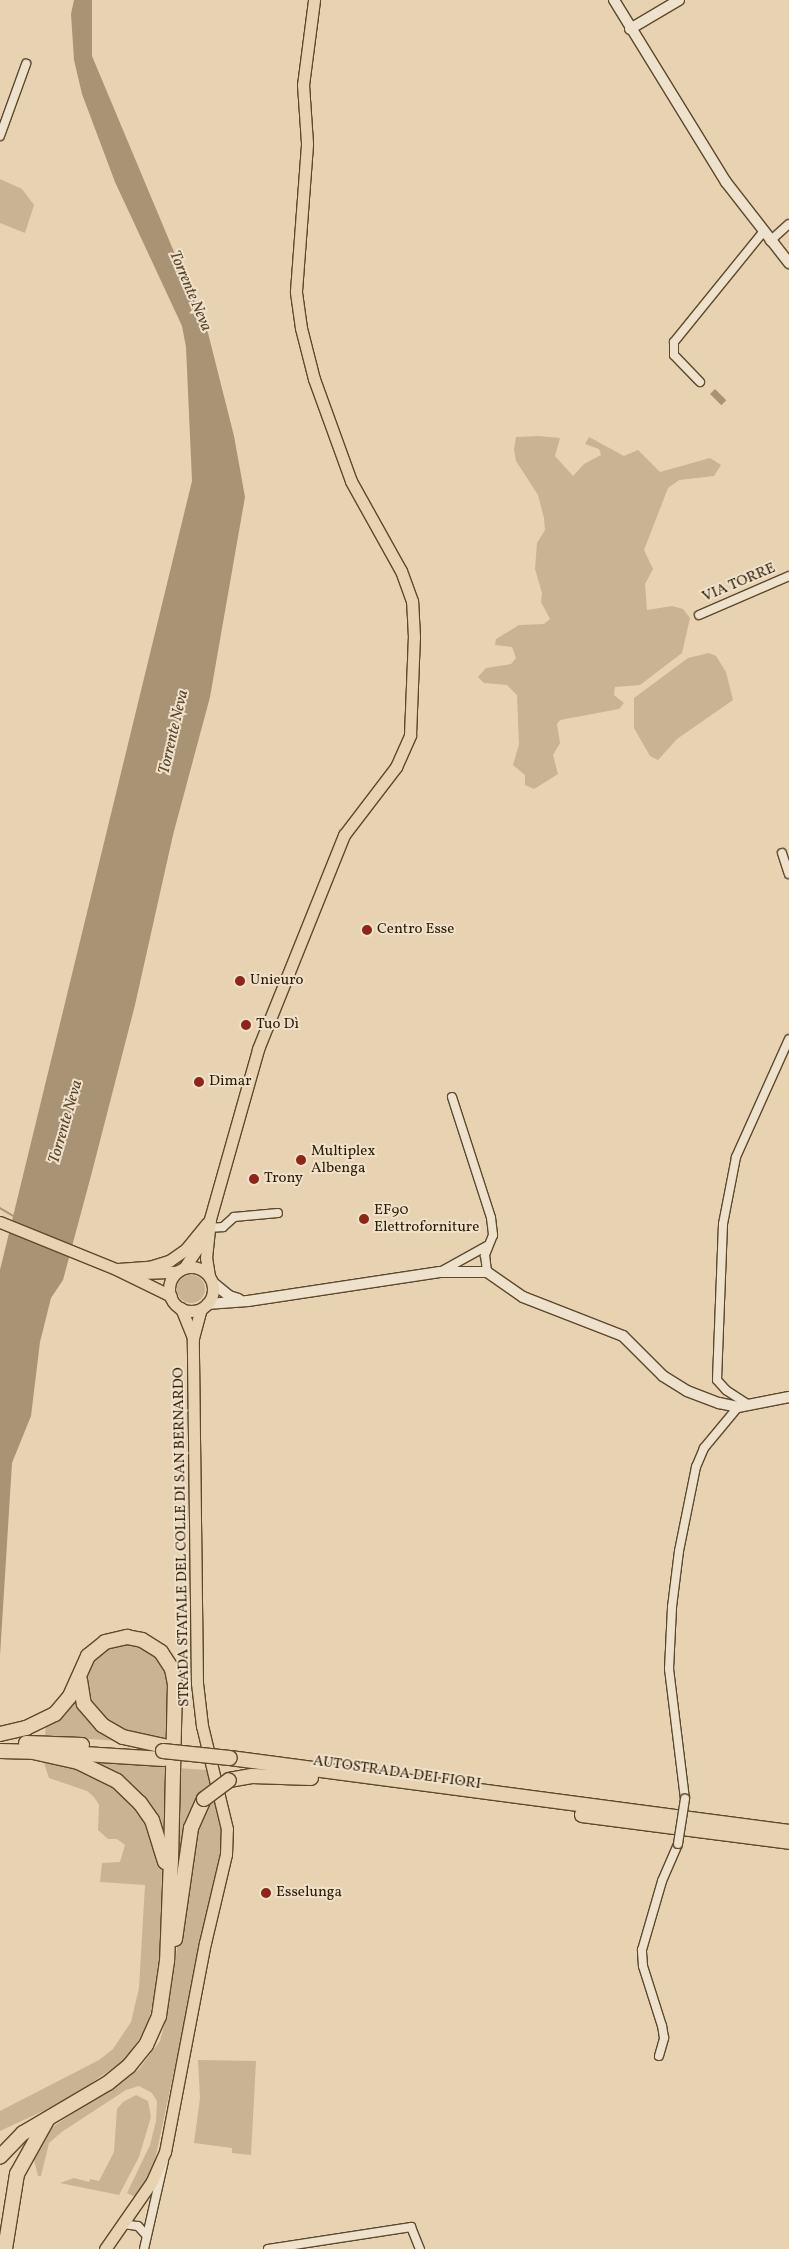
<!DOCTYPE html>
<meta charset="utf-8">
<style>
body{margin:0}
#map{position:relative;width:789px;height:2249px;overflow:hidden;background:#e7d2b1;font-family:Vollkorn,serif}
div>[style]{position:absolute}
.green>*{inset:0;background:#c8b393}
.round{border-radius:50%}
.water>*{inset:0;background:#a89475;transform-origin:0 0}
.stream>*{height:2px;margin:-1px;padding:0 1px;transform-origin:1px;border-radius:1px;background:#a89475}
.roads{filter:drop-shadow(1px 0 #5c492c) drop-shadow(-1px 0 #5c492c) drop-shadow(0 1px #5c492c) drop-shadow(0 -1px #5c492c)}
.street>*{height:8px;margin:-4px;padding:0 4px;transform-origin:4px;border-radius:4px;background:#efe2cc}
.secondary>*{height:10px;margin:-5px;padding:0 5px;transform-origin:5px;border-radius:5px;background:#efe2cc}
.primary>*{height:11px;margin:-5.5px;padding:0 5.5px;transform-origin:5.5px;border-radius:5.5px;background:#e7d2b1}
.primary>.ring{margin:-5.5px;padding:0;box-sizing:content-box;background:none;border:11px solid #e7d2b1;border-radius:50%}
.highway>*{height:14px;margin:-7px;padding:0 7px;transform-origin:7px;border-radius:7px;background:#e7d2b1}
.bridges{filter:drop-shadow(1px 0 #5c492c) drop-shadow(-1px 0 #5c492c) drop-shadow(0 1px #5c492c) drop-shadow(0 -1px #5c492c)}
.street-bridge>*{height:8px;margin:-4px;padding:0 4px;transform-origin:4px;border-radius:4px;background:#efe2cc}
.highway-bridge>*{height:14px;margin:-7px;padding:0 7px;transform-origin:7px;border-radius:7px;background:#e7d2b1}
.dots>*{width:14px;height:14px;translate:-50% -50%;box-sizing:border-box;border:2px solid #efe2cc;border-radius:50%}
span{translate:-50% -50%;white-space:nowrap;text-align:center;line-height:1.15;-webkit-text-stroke:4px #efe2cc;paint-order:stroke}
.street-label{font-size:15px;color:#2e1b00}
.poi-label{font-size:15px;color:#2e1b00}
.left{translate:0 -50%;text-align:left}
.water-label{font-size:16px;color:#594529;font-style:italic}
</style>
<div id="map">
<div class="green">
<div style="clip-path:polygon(0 179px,22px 189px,34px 205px,25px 233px,0 223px)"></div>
<div style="clip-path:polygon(538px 436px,560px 438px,555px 456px,573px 476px,584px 464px,601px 455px,599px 449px,585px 444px,589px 437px,624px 456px,638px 450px,660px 472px,710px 458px,721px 465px,714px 476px,679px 480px,668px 488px,644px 550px,653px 569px,645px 584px,647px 610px,672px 606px,683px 609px,690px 618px,682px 653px,640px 685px,615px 687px,614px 695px,624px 703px,619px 709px,560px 720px,557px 724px,560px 743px,553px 755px,558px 774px,534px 789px,525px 785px,525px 775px,513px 765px,519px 744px,517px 695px,507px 685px,484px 683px,478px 677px,486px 668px,511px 664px,516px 658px,512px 647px,495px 645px,496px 639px,519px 625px,544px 624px,550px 619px,541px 602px,542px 593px,535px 569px,537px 543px,545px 530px,544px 518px,538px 495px,516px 461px,514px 449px,516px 437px)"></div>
<div style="clip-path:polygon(709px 653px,716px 656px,726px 672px,733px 700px,677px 739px,658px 760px,650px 756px,634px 728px,634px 698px,688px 658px)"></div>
<div class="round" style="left:177px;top:1275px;width:28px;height:28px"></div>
<div style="clip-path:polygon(130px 1641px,153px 1651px,169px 1677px,169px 1743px,148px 1740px,110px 1726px,84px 1693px,87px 1667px,102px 1649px)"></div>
<div style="clip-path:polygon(75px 1694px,119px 1741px,45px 1736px,46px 1723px)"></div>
<div style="clip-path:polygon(91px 1759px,168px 1766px,166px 1835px,163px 1835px)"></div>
<div style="clip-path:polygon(43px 1760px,61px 1761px,116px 1784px,148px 1819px,160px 1854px,162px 1875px,159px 1977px,147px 2027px,126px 2059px,67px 2100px,0 2131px,0 2111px,99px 2060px,113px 2049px,131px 2022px,139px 1988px,145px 1885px,100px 1882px,102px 1863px,120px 1862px,125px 1845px,117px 1839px,108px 1839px,98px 1830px,99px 1805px,94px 1797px,87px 1791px,49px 1778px)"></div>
<div style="clip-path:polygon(177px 1768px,207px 1770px,211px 1785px,205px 1790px,176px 1920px)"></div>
<div style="clip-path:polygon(214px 1794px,223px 1842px,152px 2174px,137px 2198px,127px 2193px,150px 2145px,156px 2121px,157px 2101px,152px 2093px,139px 2086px,126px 2090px,63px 2131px,49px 2143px,41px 2176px,38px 2176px,33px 2156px,40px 2141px,51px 2128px,139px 2069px,160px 2041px,168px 2010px,195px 1827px)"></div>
<div style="clip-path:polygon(198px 2060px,256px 2061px,251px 2155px,232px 2153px,232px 2148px,194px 2143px,200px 2098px)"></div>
<div style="clip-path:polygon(136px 2095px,148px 2101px,151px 2117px,139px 2157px,119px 2195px,60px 2183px,74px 2178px,89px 2182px,90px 2179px,99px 2181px,114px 2152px,117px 2109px,123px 2102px)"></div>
</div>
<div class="water">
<div style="clip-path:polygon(74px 0,92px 0,92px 56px,208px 333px,234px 436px,245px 497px,210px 697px,173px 835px,135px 1005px,92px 1172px,63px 1280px,51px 1298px,40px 1342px,31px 1416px,12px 1463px,0 1656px,0 1270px,192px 481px,186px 347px,182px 326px,115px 182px,82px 94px,74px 60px,71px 14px)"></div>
<div style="left:715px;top:389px;width:16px;height:7px;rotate:45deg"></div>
</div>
<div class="stream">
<div style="left:0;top:1208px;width:17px;rotate:31deg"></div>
</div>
<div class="roads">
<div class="street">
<div style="left:0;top:136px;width:77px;rotate:-70.1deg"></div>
<div style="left:770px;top:241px;width:25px;rotate:-42deg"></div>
<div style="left:700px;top:382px;width:37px;rotate:-134deg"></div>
<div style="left:674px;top:355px;width:13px;rotate:-90deg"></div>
<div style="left:674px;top:342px;width:141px;rotate:-51deg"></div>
<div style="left:699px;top:615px;width:98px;rotate:-23.4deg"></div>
<div style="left:782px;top:853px;width:22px;rotate:72deg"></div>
<div style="left:452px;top:1097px;width:127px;rotate:72.1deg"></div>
<div style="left:491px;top:1218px;width:17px;rotate:83deg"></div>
<div style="left:493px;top:1235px;width:22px;rotate:112deg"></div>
<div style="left:485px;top:1255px;width:17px;rotate:83deg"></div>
<div style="left:209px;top:1228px;width:14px;rotate:-4deg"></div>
<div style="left:223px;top:1227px;width:15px;rotate:-42deg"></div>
<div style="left:234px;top:1217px;width:44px;rotate:-5.2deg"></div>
<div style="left:440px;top:1272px;width:54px;rotate:-29deg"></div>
<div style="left:749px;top:1405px;width:27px;rotate:-147deg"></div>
<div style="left:726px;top:1390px;width:13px;rotate:-132deg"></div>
<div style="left:717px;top:1380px;width:156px;rotate:-87.8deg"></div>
<div style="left:723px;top:1224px;width:68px;rotate:-79deg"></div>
<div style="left:736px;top:1157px;width:129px;rotate:-65.8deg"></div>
<div style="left:685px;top:1799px;width:131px;rotate:-97deg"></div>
<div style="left:669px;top:1669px;width:62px;rotate:-87.2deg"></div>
<div style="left:672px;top:1607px;width:56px;rotate:-82.9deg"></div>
<div style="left:679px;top:1551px;width:86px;rotate:-78.6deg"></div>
<div style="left:696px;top:1467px;width:21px;rotate:-67deg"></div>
<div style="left:704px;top:1448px;width:53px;rotate:-50.3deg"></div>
<div style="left:659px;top:2056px;width:19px;rotate:-74deg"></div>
<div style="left:664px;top:2038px;width:12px;rotate:-99deg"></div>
<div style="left:662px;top:2026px;width:63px;rotate:-107.6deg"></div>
<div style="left:643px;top:1966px;width:16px;rotate:-94deg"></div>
<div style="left:642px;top:1950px;width:72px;rotate:-73.8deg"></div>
<div style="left:662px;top:1881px;width:40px;rotate:-66.6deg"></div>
<div style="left:123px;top:2224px;width:15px;rotate:8deg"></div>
<div style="left:138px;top:2226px;width:13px;rotate:48deg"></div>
<div style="left:144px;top:2249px;width:90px;rotate:-77.2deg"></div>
<div style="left:268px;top:2249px;width:145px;rotate:-8.7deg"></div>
<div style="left:411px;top:2227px;width:24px;rotate:68deg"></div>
</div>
<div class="secondary">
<div style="left:614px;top:0;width:214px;rotate:58.4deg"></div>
<div style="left:726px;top:182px;width:103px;rotate:52.1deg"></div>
<div style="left:630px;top:29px;width:57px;rotate:-30.6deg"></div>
<div style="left:212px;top:1282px;width:22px;rotate:39deg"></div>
<div style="left:229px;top:1296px;width:10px;rotate:17deg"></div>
<div style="left:207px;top:1304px;width:41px;rotate:-4.2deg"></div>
<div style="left:248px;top:1301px;width:194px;rotate:-8.6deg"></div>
<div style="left:440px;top:1272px;width:47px"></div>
<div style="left:487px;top:1272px;width:44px;rotate:34.8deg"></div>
<div style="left:523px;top:1297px;width:107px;rotate:21.3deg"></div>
<div style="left:623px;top:1336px;width:57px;rotate:45deg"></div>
<div style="left:663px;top:1376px;width:28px;rotate:32deg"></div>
<div style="left:687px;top:1391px;width:34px;rotate:21deg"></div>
<div style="left:719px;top:1403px;width:19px;rotate:12deg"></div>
<div style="left:738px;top:1407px;width:52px;rotate:-11.1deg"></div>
</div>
<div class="primary">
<div style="left:0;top:1222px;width:125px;rotate:22.1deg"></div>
<div style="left:116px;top:1269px;width:61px;rotate:26.1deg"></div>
<div class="ring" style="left:169px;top:1267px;width:33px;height:33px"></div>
<div style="left:184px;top:1268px;width:40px;rotate:-56deg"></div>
<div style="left:118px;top:1269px;width:31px;rotate:-4deg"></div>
<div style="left:149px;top:1267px;width:21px;rotate:-17deg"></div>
<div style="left:169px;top:1261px;width:21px;rotate:-35deg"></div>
<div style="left:186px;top:1249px;width:33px;rotate:-51deg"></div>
<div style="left:141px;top:1273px;width:36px;rotate:-2deg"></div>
<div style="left:209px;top:1276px;width:18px;rotate:-99deg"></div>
<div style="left:206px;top:1258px;width:39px;rotate:-84deg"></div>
<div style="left:210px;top:1219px;width:177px;rotate:-74.2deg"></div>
<div style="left:258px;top:1049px;width:231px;rotate:-68.1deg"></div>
<div style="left:344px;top:835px;width:86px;rotate:-52.6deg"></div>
<div style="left:396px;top:767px;width:35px;rotate:-66deg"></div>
<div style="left:410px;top:735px;width:98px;rotate:-87.7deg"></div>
<div style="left:414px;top:637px;width:36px;rotate:-93deg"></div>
<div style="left:412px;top:601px;width:32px;rotate:-110deg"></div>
<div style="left:401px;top:571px;width:103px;rotate:-119.1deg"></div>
<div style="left:351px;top:481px;width:109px;rotate:-109.9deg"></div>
<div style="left:314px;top:379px;width:53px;rotate:-104.3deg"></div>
<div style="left:301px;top:328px;width:37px;rotate:-98deg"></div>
<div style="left:296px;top:291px;width:148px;rotate:-85.7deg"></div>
<div style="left:307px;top:143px;width:58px;rotate:-93.9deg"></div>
<div style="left:303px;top:85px;width:86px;rotate:-82.6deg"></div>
<div style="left:181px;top:1308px;width:32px;rotate:68deg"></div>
<div style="left:105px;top:2249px;width:83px;rotate:-55.3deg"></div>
<div style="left:152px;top:2181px;width:32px;rotate:-66deg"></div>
<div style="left:165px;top:2152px;width:213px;rotate:-79.2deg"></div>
<div style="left:205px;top:1943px;width:91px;rotate:-76.7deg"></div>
<div style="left:226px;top:1854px;width:25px;rotate:-88deg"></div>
<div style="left:227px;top:1829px;width:106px;rotate:-103.6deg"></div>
<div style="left:202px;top:1726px;width:43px;rotate:-96.6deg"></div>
<div style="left:197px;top:1683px;width:345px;rotate:-90.7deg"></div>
<div style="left:193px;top:1338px;width:30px;rotate:-75deg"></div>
</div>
<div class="highway">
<div style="left:80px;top:1680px;width:24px;rotate:81deg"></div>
<div style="left:84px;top:1704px;width:28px;rotate:49deg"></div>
<div style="left:102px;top:1725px;width:24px;rotate:30deg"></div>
<div style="left:123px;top:1737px;width:42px;rotate:12.4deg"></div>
<div style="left:0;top:1734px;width:27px;rotate:-13deg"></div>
<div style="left:26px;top:1728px;width:32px;rotate:-26deg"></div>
<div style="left:55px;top:1714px;width:23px;rotate:-50deg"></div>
<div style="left:70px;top:1696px;width:44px;rotate:-65.8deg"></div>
<div style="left:88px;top:1656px;width:22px;rotate:-39deg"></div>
<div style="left:105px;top:1642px;width:23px;rotate:-13deg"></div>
<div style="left:127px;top:1637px;width:15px;rotate:11deg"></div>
<div style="left:142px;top:1640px;width:22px;rotate:32deg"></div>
<div style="left:161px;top:1652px;width:20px;rotate:57deg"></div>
<div style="left:172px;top:1669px;width:15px;rotate:79deg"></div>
<div style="left:175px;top:1684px;width:175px;rotate:91.3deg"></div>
<div style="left:171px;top:1859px;width:102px;rotate:92.2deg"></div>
<div style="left:167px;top:1961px;width:56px;rotate:98.3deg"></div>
<div style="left:159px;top:2016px;width:32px;rotate:114deg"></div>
<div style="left:146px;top:2045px;width:27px;rotate:129deg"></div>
<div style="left:129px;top:2066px;width:27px;rotate:141deg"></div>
<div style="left:108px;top:2083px;width:99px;rotate:149.5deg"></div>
<div style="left:23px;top:2133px;width:33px;rotate:134deg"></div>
<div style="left:26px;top:1743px;width:56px;rotate:2deg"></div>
<div style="left:0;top:1751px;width:41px;rotate:1.4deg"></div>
<div style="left:33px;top:1752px;width:46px;rotate:12.5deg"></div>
<div style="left:78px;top:1762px;width:43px;rotate:26deg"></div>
<div style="left:117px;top:1781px;width:32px;rotate:44deg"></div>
<div style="left:140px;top:1803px;width:21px;rotate:55deg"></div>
<div style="left:152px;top:1820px;width:44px;rotate:72.8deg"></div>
<div style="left:68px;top:1753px;width:96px;rotate:3.6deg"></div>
<div style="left:230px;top:1758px;width:564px;rotate:7.54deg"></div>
<div style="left:229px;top:1780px;width:23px;rotate:-10deg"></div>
<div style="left:252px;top:1776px;width:59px;rotate:1.9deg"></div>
<div style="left:582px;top:1815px;width:209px;rotate:7.4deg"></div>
<div style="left:175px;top:1939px;width:112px;rotate:-81.8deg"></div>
<div style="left:191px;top:1828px;width:32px;rotate:-66deg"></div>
<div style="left:5px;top:2249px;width:76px;rotate:-80.9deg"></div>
<div style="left:17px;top:2174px;width:62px;rotate:-60.9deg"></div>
</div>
</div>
<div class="bridges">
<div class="street-bridge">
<div style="left:678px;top:1844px;width:46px;rotate:-81.2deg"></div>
</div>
<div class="highway-bridge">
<div style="left:163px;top:1751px;width:67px;rotate:6deg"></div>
<div style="left:204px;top:1799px;width:31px;rotate:-37deg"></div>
</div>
</div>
<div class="dots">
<div style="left:367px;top:930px;background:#8f2418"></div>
<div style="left:240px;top:981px;background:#8f2418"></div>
<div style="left:246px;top:1025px;background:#8f2418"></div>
<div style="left:199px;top:1082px;background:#8f2418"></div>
<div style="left:301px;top:1160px;background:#8f2418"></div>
<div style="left:254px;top:1179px;background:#8f2418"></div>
<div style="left:364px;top:1219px;background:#8f2418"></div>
<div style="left:266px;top:1893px;background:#8f2418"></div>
</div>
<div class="street-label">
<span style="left:739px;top:583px;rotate:-23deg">VIA TORRE</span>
<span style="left:182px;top:1537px;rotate:-91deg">STRADA STATALE DEL COLLE DI SAN BERNARDO</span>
<span style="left:397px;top:1773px;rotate:8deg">AUTOSTRADA DEI FIORI</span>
</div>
<div class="poi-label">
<span class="left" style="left:377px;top:930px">Centro Esse</span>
<span class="left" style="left:250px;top:981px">Unieuro</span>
<span class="left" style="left:256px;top:1025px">Tuo Dì</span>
<span class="left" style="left:209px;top:1082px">Dimar</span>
<span class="left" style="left:311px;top:1160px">Multiplex<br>Albenga</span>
<span class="left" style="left:264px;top:1179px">Trony</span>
<span class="left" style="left:374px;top:1219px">EF90<br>Elettroforniture</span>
<span class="left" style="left:276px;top:1893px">Esselunga</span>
</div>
<div class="water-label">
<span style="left:190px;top:291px;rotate:67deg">Torrente Neva</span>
<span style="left:174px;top:732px;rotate:-77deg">Torrente Neva</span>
<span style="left:66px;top:1122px;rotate:-74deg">Torrente Neva</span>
</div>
</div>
